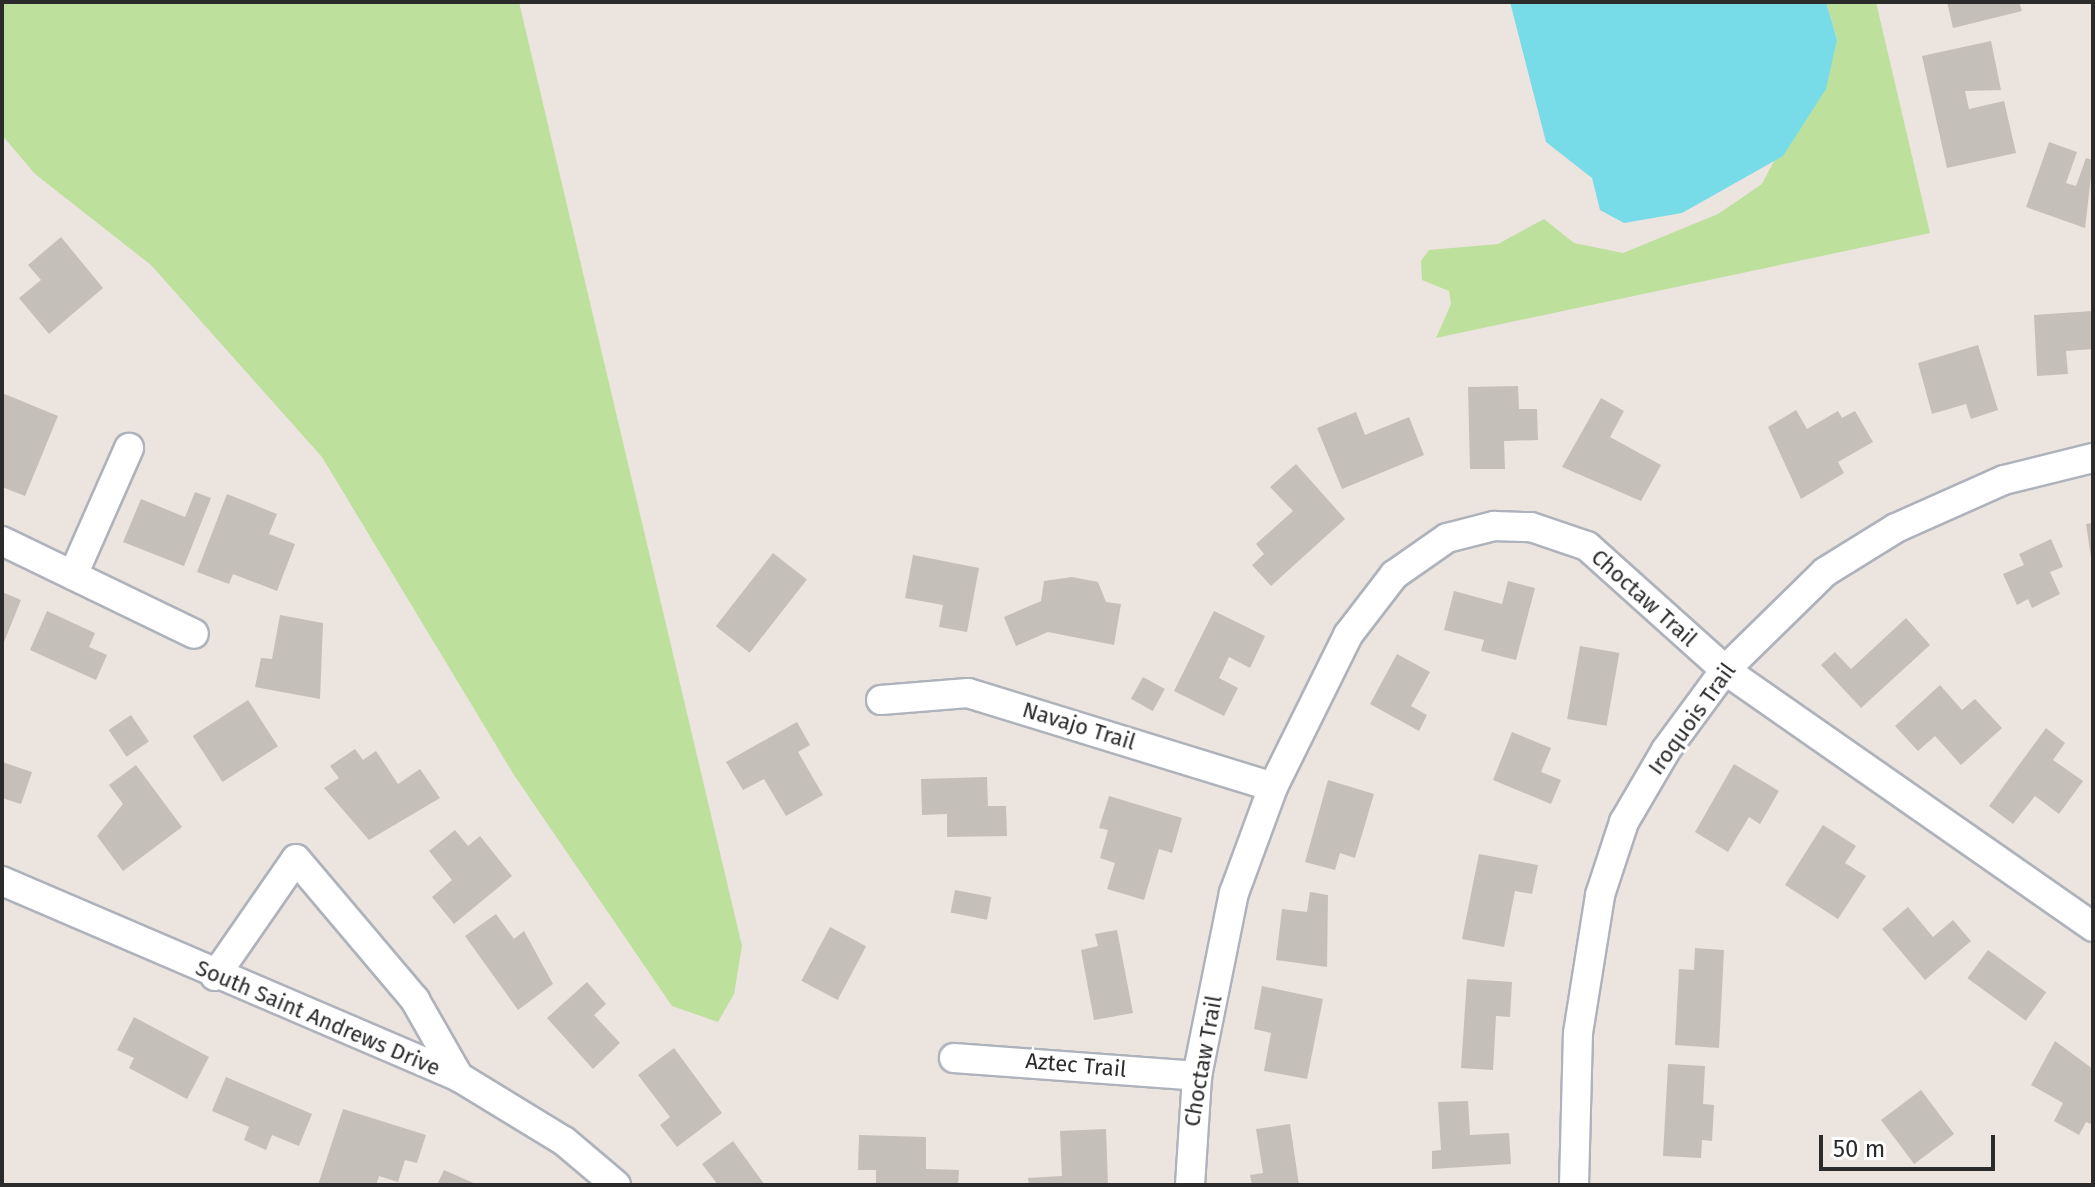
<!DOCTYPE html>
<style>
body{margin:0}
#map{position:relative;width:2095px;height:1187px;overflow:hidden;background:#ece4de;font-family:"Fira Sans",sans-serif}
div>[style]{position:absolute}
.green>*{inset:0;background:#bee09d}
.water>*{inset:0;background:#77dce8}
.building>*{inset:0;background:#c5bfb9;transform-origin:0 0}
.roads{filter:drop-shadow(2px 0 #aeb3bb) drop-shadow(-2px 0 #aeb3bb) drop-shadow(0 2px #aeb3bb) drop-shadow(0 -2px #aeb3bb)}
.minor>*{height:28px;margin:-14px;padding:0 14px;transform-origin:14px;border-radius:14px;background:#fff}
span{translate:-50% -50%;white-space:nowrap;text-align:center;line-height:1.15;-webkit-text-stroke:6px #fff;paint-order:stroke}
.street-label{font-size:22px;color:#2b2b2b}
.frame{position:absolute;inset:0;border:4px solid #2b2b2b;pointer-events:none}
.scale{position:absolute;left:1819px;top:1135px;width:176px;height:36px;box-sizing:border-box;border:4px solid #2b2b2b;border-top:0;padding-left:10px;font-size:24px;line-height:28px;white-space:nowrap;color:#2b2b2b;-webkit-text-stroke:6px #fff;paint-order:stroke}
</style>
<div id="map">
<div class="green">
<div style="clip-path:polygon(2px 2px,519px 2px,742px 946px,734px 994px,718px 1022px,672px 1006px,514px 775px,322px 457px,151px 265px,35px 174px,2px 135px)"></div>
<div style="clip-path:polygon(1826px 2px,1876px 2px,1930px 233px,1436px 338px,1451px 304px,1449px 291px,1422px 280px,1421px 261px,1429px 250px,1498px 244px,1544px 219px,1574px 243px,1623px 253px,1718px 214px,1762px 184px,1837px 40px)"></div>
</div>
<div class="water">
<div style="clip-path:polygon(1510px 2px,1826px 2px,1837px 40px,1826px 89px,1783px 156px,1682px 213px,1624px 223px,1600px 210px,1592px 178px,1546px 142px)"></div>
</div>
<div class="building">
<div style="clip-path:polygon(1947px 2px,2019px 2px,2022px 11px,1953px 28px)"></div>
<div style="clip-path:polygon(1991px 41px,2001px 90px,1965px 91px,1969px 109px,2004px 101px,2016px 153px,1947px 168px,1922px 56px)"></div>
<div style="clip-path:polygon(2049px 142px,2077px 152px,2066px 183px,2076px 186px,2086px 158px,2093px 160px,2085px 228px,2026px 207px)"></div>
<div style="clip-path:polygon(61px 237px,103px 288px,49px 334px,19px 298px,41px 280px,28px 265px)"></div>
<div style="clip-path:polygon(2092px 311px,2093px 349px,2066px 351px,2068px 374px,2037px 376px,2034px 315px)"></div>
<div style="clip-path:polygon(1978px 345px,1998px 410px,1971px 419px,1966px 404px,1932px 414px,1918px 363px)"></div>
<div style="clip-path:polygon(1518px 386px,1519px 409px,1537px 409px,1538px 440px,1504px 441px,1505px 469px,1470px 469px,1468px 387px)"></div>
<div style="clip-path:polygon(2px 393px,58px 416px,25px 496px,2px 487px)"></div>
<div style="clip-path:polygon(1601px 398px,1624px 411px,1610px 437px,1661px 465px,1641px 501px,1562px 467px)"></div>
<div style="clip-path:polygon(1796px 410px,1807px 429px,1838px 411px,1842px 418px,1855px 411px,1873px 442px,1838px 462px,1844px 473px,1801px 499px,1768px 427px)"></div>
<div style="clip-path:polygon(1356px 412px,1365px 435px,1409px 417px,1424px 455px,1342px 489px,1317px 428px)"></div>
<div style="clip-path:polygon(1296px 464px,1345px 519px,1271px 586px,1252px 565px,1264px 554px,1256px 544px,1293px 511px,1270px 487px)"></div>
<div style="clip-path:polygon(195px 492px,211px 498px,184px 566px,123px 542px,141px 499px,185px 517px)"></div>
<div style="clip-path:polygon(227px 494px,277px 514px,269px 534px,295px 544px,277px 591px,233px 574px,229px 584px,197px 572px)"></div>
<div style="clip-path:polygon(2093px 523px,2093px 557px,2091px 557px,2086px 524px)"></div>
<div style="clip-path:polygon(2051px 539px,2063px 567px,2050px 572px,2060px 594px,2032px 608px,2028px 599px,2017px 605px,2003px 574px,2024px 565px,2019px 554px)"></div>
<div style="left:773px;top:553px;width:43px;height:93px;rotate:38deg"></div>
<div style="clip-path:polygon(913px 555px,979px 568px,967px 632px,939px 627px,943px 605px,905px 598px)"></div>
<div style="clip-path:polygon(1072px 577px,1098px 582px,1106px 602px,1121px 604px,1114px 645px,1048px 632px,1016px 646px,1004px 617px,1041px 601px,1044px 581px)"></div>
<div style="clip-path:polygon(1508px 581px,1535px 588px,1516px 660px,1481px 651px,1484px 640px,1444px 630px,1454px 591px,1502px 604px)"></div>
<div style="clip-path:polygon(2px 592px,21px 600px,2px 647px)"></div>
<div style="clip-path:polygon(47px 611px,95px 633px,89px 647px,107px 655px,96px 680px,30px 650px)"></div>
<div style="clip-path:polygon(1214px 611px,1265px 636px,1250px 668px,1229px 657px,1219px 678px,1238px 688px,1224px 716px,1174px 691px)"></div>
<div style="clip-path:polygon(280px 615px,323px 623px,320px 699px,255px 687px,261px 658px,272px 659px)"></div>
<div style="clip-path:polygon(1906px 618px,1930px 645px,1861px 708px,1821px 665px,1835px 652px,1851px 669px)"></div>
<div style="left:1580px;top:646px;width:40px;height:74px;rotate:10deg"></div>
<div style="clip-path:polygon(1397px 654px,1430px 672px,1411px 706px,1427px 715px,1419px 731px,1370px 704px)"></div>
<div style="left:1143px;top:677px;width:25px;height:25px;rotate:29deg"></div>
<div style="clip-path:polygon(1940px 685px,1962px 710px,1975px 699px,2002px 728px,1961px 765px,1935px 736px,1918px 751px,1895px 726px)"></div>
<div style="left:248px;top:700px;width:55px;height:66px;rotate:57deg"></div>
<div style="left:131px;top:715px;width:32px;height:27px;rotate:56deg"></div>
<div style="clip-path:polygon(797px 722px,810px 745px,798px 752px,823px 795px,786px 816px,764px 779px,743px 790px,726px 762px)"></div>
<div style="clip-path:polygon(2046px 728px,2065px 743px,2053px 760px,2083px 781px,2059px 814px,2035px 796px,2013px 824px,1989px 806px)"></div>
<div style="clip-path:polygon(1512px 732px,1551px 748px,1541px 772px,1561px 780px,1551px 804px,1493px 780px)"></div>
<div style="clip-path:polygon(355px 749px,363px 760px,376px 751px,398px 784px,420px 769px,440px 798px,369px 840px,324px 788px,339px 778px,330px 766px)"></div>
<div style="clip-path:polygon(2px 762px,32px 772px,21px 804px,2px 798px)"></div>
<div style="clip-path:polygon(1734px 764px,1779px 791px,1760px 824px,1749px 817px,1728px 852px,1695px 832px)"></div>
<div style="clip-path:polygon(136px 765px,182px 827px,123px 871px,97px 836px,123px 804px,109px 785px)"></div>
<div style="clip-path:polygon(987px 777px,988px 806px,1006px 806px,1007px 836px,947px 837px,947px 814px,922px 815px,921px 779px)"></div>
<div style="clip-path:polygon(1328px 780px,1374px 794px,1355px 858px,1340px 853px,1335px 870px,1305px 862px)"></div>
<div style="clip-path:polygon(1109px 796px,1182px 818px,1172px 853px,1159px 849px,1144px 900px,1107px 889px,1115px 863px,1100px 858px,1108px 830px,1099px 828px)"></div>
<div style="clip-path:polygon(1823px 825px,1856px 846px,1845px 863px,1866px 876px,1838px 919px,1785px 885px)"></div>
<div style="clip-path:polygon(455px 830px,468px 846px,480px 836px,512px 876px,454px 924px,432px 897px,452px 880px,429px 851px)"></div>
<div style="clip-path:polygon(1479px 854px,1538px 865px,1532px 894px,1515px 891px,1504px 947px,1462px 939px)"></div>
<div style="left:955px;top:890px;width:37px;height:23px;rotate:11deg"></div>
<div style="clip-path:polygon(1310px 892px,1328px 895px,1327px 967px,1276px 960px,1282px 909px,1307px 912px)"></div>
<div style="clip-path:polygon(1908px 907px,1933px 937px,1953px 920px,1971px 941px,1925px 980px,1882px 929px)"></div>
<div style="clip-path:polygon(496px 914px,514px 939px,524px 931px,553px 984px,518px 1010px,465px 936px)"></div>
<div style="left:830px;top:927px;width:41px;height:61px;rotate:28deg"></div>
<div style="clip-path:polygon(1117px 930px,1133px 1013px,1094px 1020px,1081px 950px,1098px 946px,1095px 934px)"></div>
<div style="clip-path:polygon(1695px 948px,1724px 950px,1719px 1048px,1675px 1045px,1679px 969px,1694px 970px)"></div>
<div style="left:1988px;top:950px;width:72px;height:35px;rotate:36deg"></div>
<div style="clip-path:polygon(1467px 979px,1512px 982px,1510px 1017px,1496px 1016px,1493px 1070px,1461px 1068px)"></div>
<div style="clip-path:polygon(587px 982px,606px 1004px,594px 1015px,620px 1043px,593px 1069px,547px 1018px)"></div>
<div style="clip-path:polygon(1262px 986px,1323px 999px,1307px 1079px,1264px 1071px,1271px 1033px,1254px 1029px)"></div>
<div style="clip-path:polygon(134px 1017px,209px 1057px,187px 1099px,129px 1068px,134px 1058px,117px 1050px)"></div>
<div style="clip-path:polygon(2055px 1041px,2093px 1069px,2093px 1125px,2086px 1122px,2079px 1135px,2054px 1121px,2063px 1103px,2031px 1085px)"></div>
<div style="clip-path:polygon(674px 1048px,722px 1113px,677px 1147px,660px 1125px,670px 1117px,638px 1075px)"></div>
<div style="clip-path:polygon(1668px 1064px,1705px 1066px,1703px 1104px,1714px 1105px,1712px 1141px,1702px 1140px,1701px 1158px,1663px 1156px)"></div>
<div style="clip-path:polygon(226px 1077px,312px 1114px,299px 1146px,272px 1135px,266px 1150px,244px 1140px,249px 1127px,212px 1111px)"></div>
<div style="left:1921px;top:1090px;width:55px;height:50px;rotate:53deg"></div>
<div style="clip-path:polygon(1468px 1101px,1470px 1135px,1509px 1133px,1511px 1164px,1432px 1169px,1432px 1151px,1441px 1150px,1438px 1102px)"></div>
<div style="clip-path:polygon(343px 1109px,426px 1135px,417px 1163px,405px 1160px,398px 1182px,379px 1176px,376px 1185px,318px 1185px)"></div>
<div style="clip-path:polygon(1290px 1124px,1299px 1185px,1252px 1185px,1250px 1175px,1263px 1173px,1256px 1129px)"></div>
<div style="clip-path:polygon(1106px 1129px,1108px 1185px,1029px 1185px,1028px 1178px,1062px 1176px,1060px 1131px)"></div>
<div style="clip-path:polygon(859px 1135px,926px 1137px,926px 1169px,959px 1170px,958px 1185px,876px 1185px,876px 1170px,858px 1170px)"></div>
<div style="clip-path:polygon(733px 1141px,765px 1185px,718px 1185px,702px 1164px)"></div>
<div style="clip-path:polygon(444px 1170px,478px 1185px,437px 1185px)"></div>
</div>
<div class="roads">
<div class="minor">
<div style="left:2px;top:541px;width:213px;rotate:25.8deg"></div>
<div style="left:73px;top:575px;width:139px;rotate:-66.2deg"></div>
<div style="left:881px;top:700px;width:87px;rotate:-4.6deg"></div>
<div style="left:968px;top:693px;width:319px;rotate:17.1deg"></div>
<div style="left:2px;top:881px;width:497px;rotate:23.2deg"></div>
<div style="left:459px;top:1077px;width:123px;rotate:31.4deg"></div>
<div style="left:564px;top:1141px;width:68px;rotate:40.2deg"></div>
<div style="left:215px;top:976px;width:142px;rotate:-55.3deg"></div>
<div style="left:296px;top:859px;width:185px;rotate:49.8deg"></div>
<div style="left:415px;top:1000px;width:89px;rotate:60.3deg"></div>
<div style="left:954px;top:1058px;width:244px;rotate:4.2deg"></div>
<div style="left:1190px;top:1185px;width:109px;rotate:-86.3deg"></div>
<div style="left:1197px;top:1076px;width:187px;rotate:-78.6deg"></div>
<div style="left:1234px;top:893px;width:113px;rotate:-69.8deg"></div>
<div style="left:1273px;top:787px;width:169px;rotate:-63.7deg"></div>
<div style="left:1348px;top:635px;width:76px;rotate:-52.5deg"></div>
<div style="left:1394px;top:575px;width:65px;rotate:-34.9deg"></div>
<div style="left:1447px;top:538px;width:49px;rotate:-14.3deg"></div>
<div style="left:1494px;top:526px;width:37px;rotate:2deg"></div>
<div style="left:1531px;top:527px;width:59px;rotate:18.7deg"></div>
<div style="left:1587px;top:546px;width:186px;rotate:41.9deg"></div>
<div style="left:1725px;top:670px;width:449px;rotate:34.9deg"></div>
<div style="left:1574px;top:1185px;width:152px;rotate:-88.5deg"></div>
<div style="left:1578px;top:1033px;width:140px;rotate:-80.9deg"></div>
<div style="left:1600px;top:895px;width:77px;rotate:-71.8deg"></div>
<div style="left:1624px;top:822px;width:83px;rotate:-59.7deg"></div>
<div style="left:1666px;top:750px;width:99px;rotate:-53.6deg"></div>
<div style="left:1725px;top:670px;width:140px;rotate:-44.4deg"></div>
<div style="left:1825px;top:572px;width:84px;rotate:-31.8deg"></div>
<div style="left:1896px;top:528px;width:118px;rotate:-24deg"></div>
<div style="left:2004px;top:480px;width:92px;rotate:-13.9deg"></div>
</div>
</div>
<div class="street-label">
<span style="left:1644px;top:598px;rotate:42deg">Choctaw Trail</span>
<span style="left:1692px;top:719px;rotate:-54deg">Iroquois Trail</span>
<span style="left:1079px;top:726px;rotate:17deg">Navajo Trail</span>
<span style="left:318px;top:1018px;rotate:23deg">South Saint Andrews Drive</span>
<span style="left:1203px;top:1061px;rotate:-80deg">Choctaw Trail</span>
<span style="left:1076px;top:1065px;rotate:5deg">Aztec Trail</span>
</div>
<div class="frame"></div>
<div class="scale">50 m</div>
</div>
